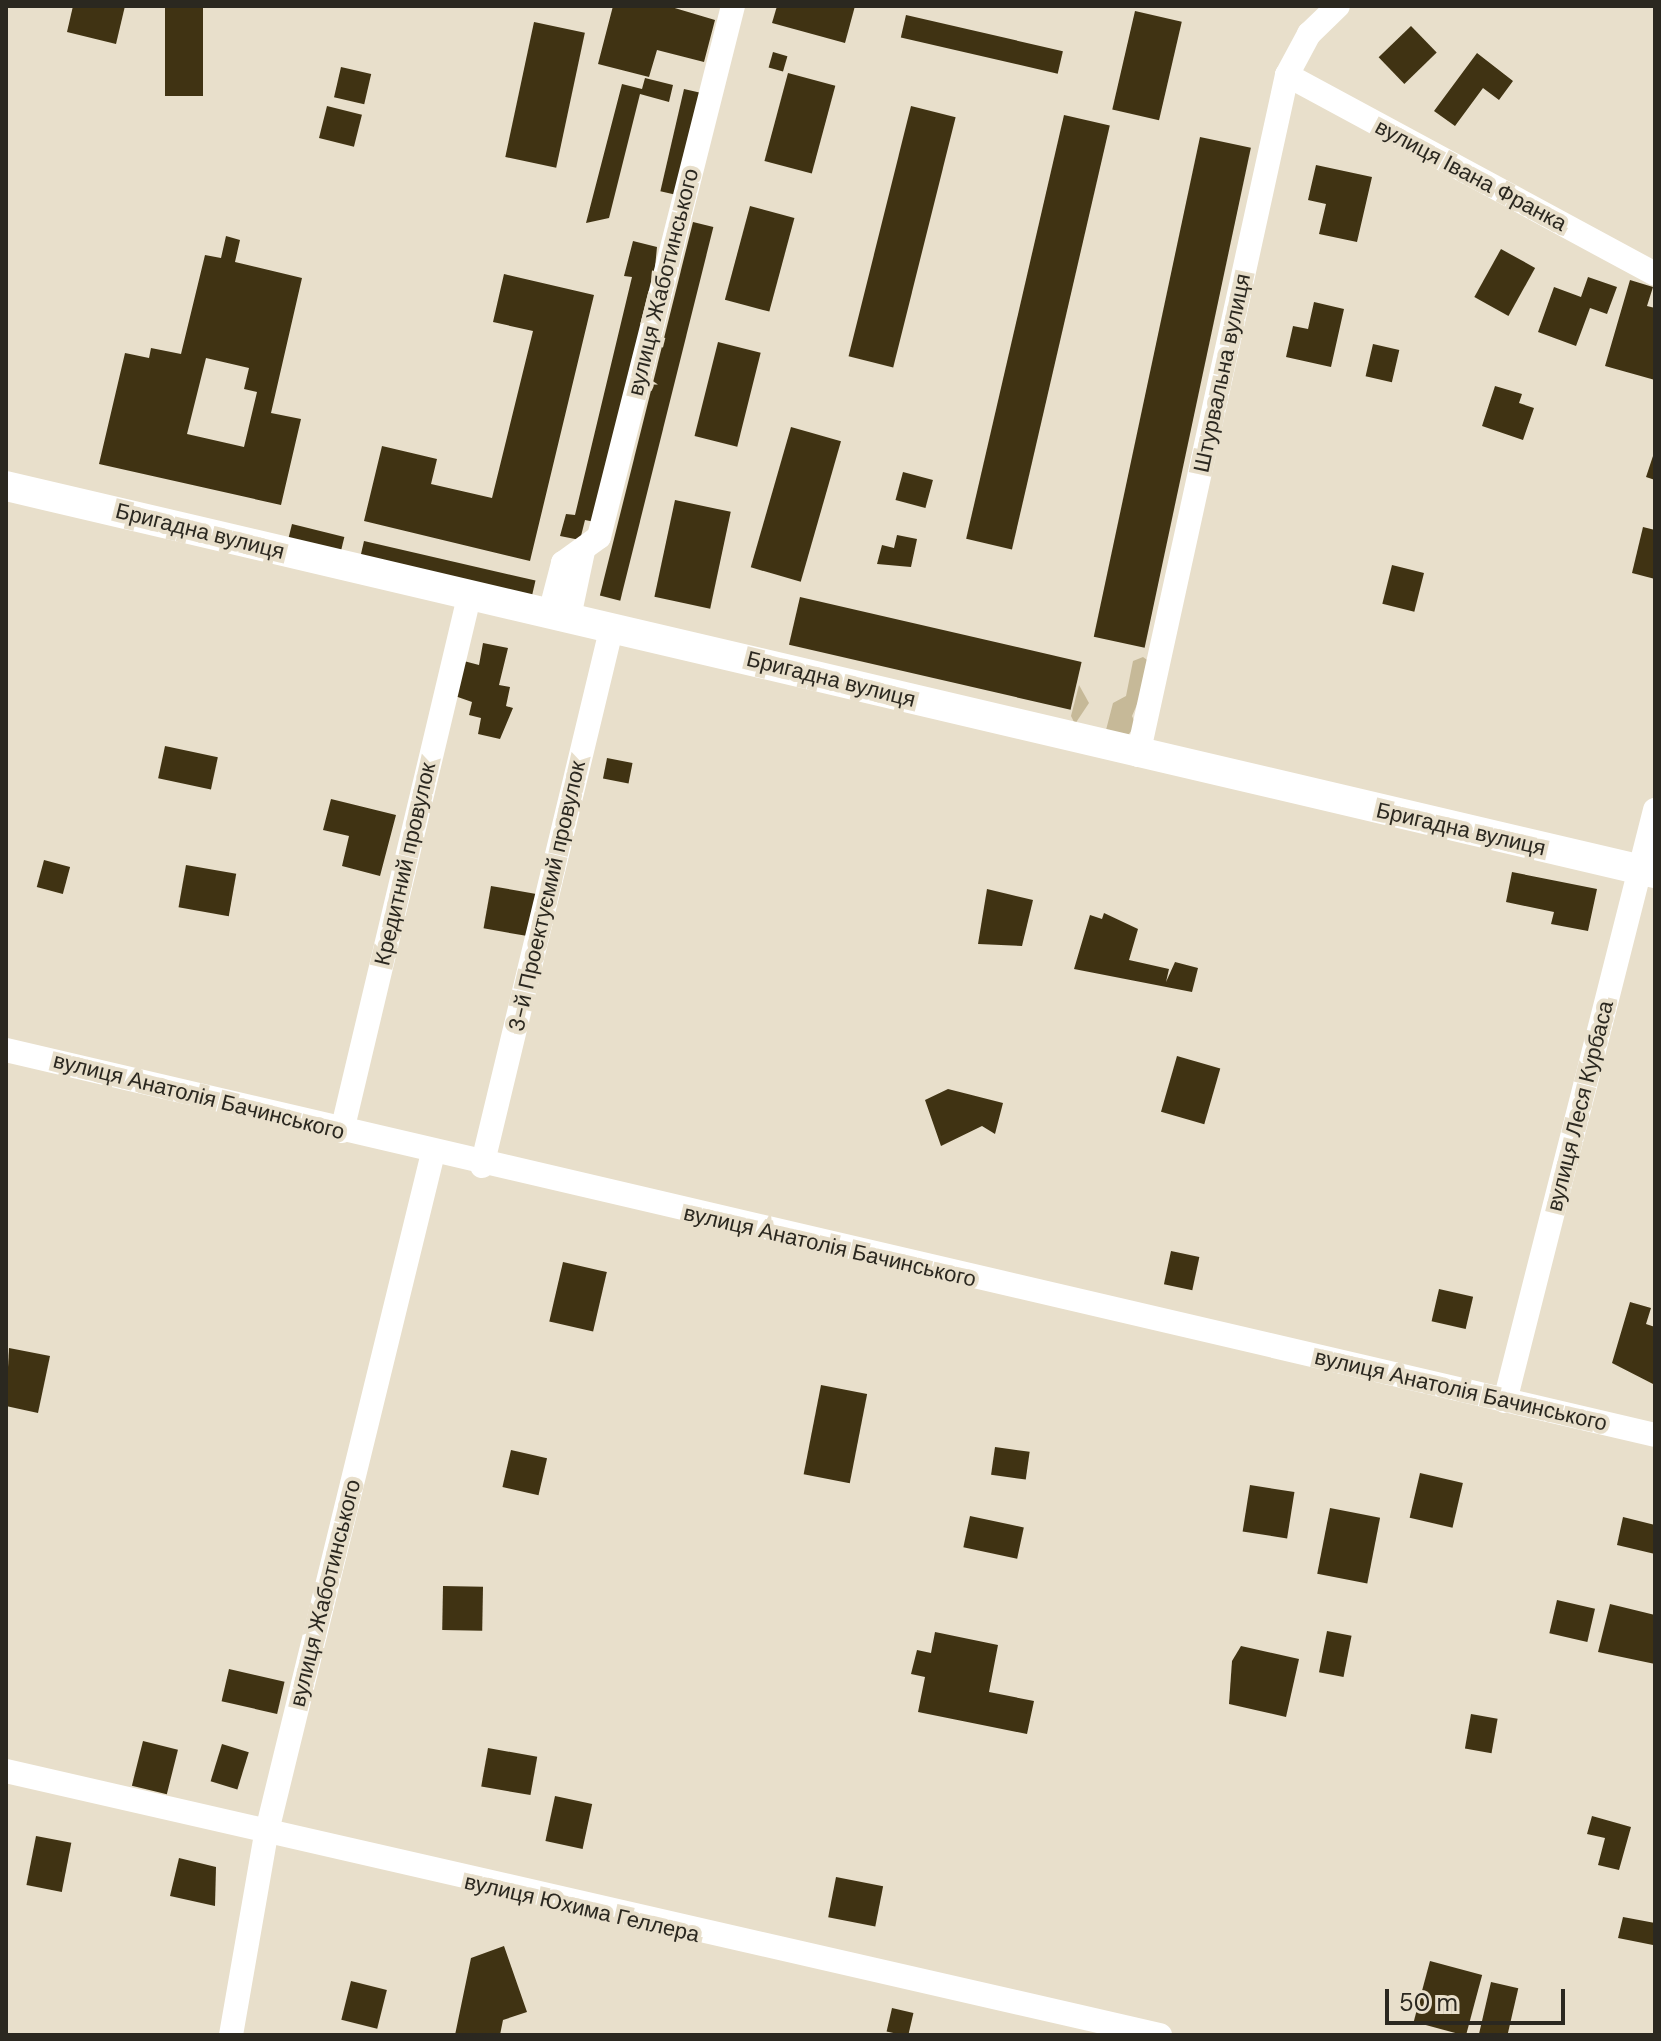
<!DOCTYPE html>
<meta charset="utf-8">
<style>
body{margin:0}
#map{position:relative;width:1661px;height:2041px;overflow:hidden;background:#e8dfcb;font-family:"DM Sans",sans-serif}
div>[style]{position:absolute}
.green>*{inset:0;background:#c6b998}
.building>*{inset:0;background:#403313;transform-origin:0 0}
.minor>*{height:24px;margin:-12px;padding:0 12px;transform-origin:12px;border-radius:12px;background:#fff}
.tertiary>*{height:30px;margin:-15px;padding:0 15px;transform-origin:15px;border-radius:15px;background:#fff}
span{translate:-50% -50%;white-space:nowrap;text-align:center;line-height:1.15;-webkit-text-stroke:8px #e8dfcb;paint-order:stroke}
.street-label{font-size:22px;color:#2b2820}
.frame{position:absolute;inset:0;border:8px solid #2b2820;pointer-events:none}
.scale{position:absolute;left:1385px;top:1989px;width:180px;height:36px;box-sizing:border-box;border:4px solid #2b2820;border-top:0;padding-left:10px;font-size:24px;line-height:28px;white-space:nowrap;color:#2b2820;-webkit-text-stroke:6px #e8dfcb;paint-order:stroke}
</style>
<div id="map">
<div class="green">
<div style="clip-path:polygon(1143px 657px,1154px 665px,1132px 716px,1136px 725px,1128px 735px,1106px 730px,1113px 703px,1126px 696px,1133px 661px)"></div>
<div style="clip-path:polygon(1079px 685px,1089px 703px,1075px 724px,1071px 716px)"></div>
</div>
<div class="building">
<div style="clip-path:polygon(73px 6px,125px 6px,116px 44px,67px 32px)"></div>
<div style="left:165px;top:6px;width:38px;height:90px"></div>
<div style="clip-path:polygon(613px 6px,668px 6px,715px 20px,704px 62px,657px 50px,649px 77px,598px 64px)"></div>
<div style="clip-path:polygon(777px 6px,855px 6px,845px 43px,772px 23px)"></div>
<div style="left:1135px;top:11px;width:48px;height:101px;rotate:13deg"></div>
<div style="left:906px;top:15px;width:161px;height:23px;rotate:13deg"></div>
<div style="left:534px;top:22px;width:52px;height:138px;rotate:12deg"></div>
<div style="left:1411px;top:26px;width:37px;height:45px;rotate:46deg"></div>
<div style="left:773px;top:52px;width:15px;height:16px;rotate:16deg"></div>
<div style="clip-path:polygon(1477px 53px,1513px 81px,1499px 100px,1483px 88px,1455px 126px,1434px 111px)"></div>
<div style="left:341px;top:67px;width:31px;height:31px;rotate:13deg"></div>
<div style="left:788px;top:73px;width:49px;height:91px;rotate:15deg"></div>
<div style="clip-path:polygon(645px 78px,673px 85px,669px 102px,640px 94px,609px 218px,586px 223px,622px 84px,642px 89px)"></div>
<div style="left:684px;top:89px;width:18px;height:105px;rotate:13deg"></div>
<div style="left:327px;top:106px;width:36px;height:33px;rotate:14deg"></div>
<div style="left:911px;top:106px;width:46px;height:258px;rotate:14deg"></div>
<div style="left:1064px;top:115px;width:47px;height:435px;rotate:13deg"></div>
<div style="left:1200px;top:137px;width:52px;height:511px;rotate:12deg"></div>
<div style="clip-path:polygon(1316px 165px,1372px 177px,1357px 242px,1319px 234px,1326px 204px,1308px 200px)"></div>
<div style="left:750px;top:206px;width:46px;height:97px;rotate:15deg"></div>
<div style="left:693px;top:222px;width:21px;height:385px;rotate:14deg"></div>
<div style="clip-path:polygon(evenodd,226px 236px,240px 240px,235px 262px,302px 278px,271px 413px,301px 419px,281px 505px,99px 464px,125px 353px,149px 358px,151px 348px,181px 354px,205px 255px,221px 258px,226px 236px,206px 358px,249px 368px,244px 389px,257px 392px,244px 447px,187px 434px,206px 358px)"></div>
<div style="clip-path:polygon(633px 241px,657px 247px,654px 278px,595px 522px,585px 520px,580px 540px,560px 536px,566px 514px,575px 515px,632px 277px,624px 276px)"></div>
<div style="left:1501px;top:249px;width:39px;height:55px;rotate:29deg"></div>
<div style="clip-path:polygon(504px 274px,594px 295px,530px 561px,364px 521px,382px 446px,437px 459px,431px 484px,492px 498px,533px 331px,493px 322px)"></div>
<div style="clip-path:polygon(1588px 277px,1617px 287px,1607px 314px,1590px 308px,1576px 346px,1538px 332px,1554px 287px,1581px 297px)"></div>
<div style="clip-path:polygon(1630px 280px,1653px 287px,1647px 306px,1655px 308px,1655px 380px,1605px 366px)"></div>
<div style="clip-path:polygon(1314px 302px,1344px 309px,1331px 367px,1286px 357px,1293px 326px,1308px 329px)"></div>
<div style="left:718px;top:342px;width:44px;height:97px;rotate:14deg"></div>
<div style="left:1373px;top:344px;width:27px;height:33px;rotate:13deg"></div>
<div style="clip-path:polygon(1495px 386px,1522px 394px,1519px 403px,1534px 408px,1523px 440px,1482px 426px)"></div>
<div style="left:791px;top:427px;width:52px;height:146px;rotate:16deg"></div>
<div style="clip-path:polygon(1654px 453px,1655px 453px,1655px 480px,1646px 477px)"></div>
<div style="left:903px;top:472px;width:31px;height:29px;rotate:15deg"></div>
<div style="left:675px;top:500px;width:57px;height:99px;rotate:12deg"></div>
<div style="left:292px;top:524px;width:54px;height:21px;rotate:14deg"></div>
<div style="clip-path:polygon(1643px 527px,1655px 530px,1655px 579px,1632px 573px)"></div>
<div style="clip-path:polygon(897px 535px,917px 539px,911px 567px,877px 564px,882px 545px,894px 548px)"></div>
<div style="left:364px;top:541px;width:176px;height:20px;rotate:13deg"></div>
<div style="left:1392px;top:565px;width:33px;height:40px;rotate:14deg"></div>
<div style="left:800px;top:597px;width:289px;height:49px;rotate:13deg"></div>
<div style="clip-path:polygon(483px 643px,508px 648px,499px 685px,510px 687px,506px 706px,513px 708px,500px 739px,478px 734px,481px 718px,469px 715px,472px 702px,452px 695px,460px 660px,479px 665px)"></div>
<div style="left:165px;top:746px;width:54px;height:33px;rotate:12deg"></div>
<div style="left:607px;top:758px;width:26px;height:21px;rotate:11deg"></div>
<div style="clip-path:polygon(331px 799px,396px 815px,380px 876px,342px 866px,349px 836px,323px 830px)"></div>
<div style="left:44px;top:860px;width:27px;height:28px;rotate:15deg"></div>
<div style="left:186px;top:865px;width:51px;height:43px;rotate:10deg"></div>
<div style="clip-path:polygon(1512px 872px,1597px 889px,1588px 931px,1551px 924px,1554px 912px,1506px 902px)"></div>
<div style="left:491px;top:886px;width:46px;height:43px;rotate:10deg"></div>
<div style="clip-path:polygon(987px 889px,1033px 900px,1022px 946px,978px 944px)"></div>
<div style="clip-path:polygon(1104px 913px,1138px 929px,1129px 960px,1169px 969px,1166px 982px,1175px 962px,1198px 968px,1192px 992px,1074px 969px,1090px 915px,1102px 919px)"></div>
<div style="left:1177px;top:1056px;width:45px;height:58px;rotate:16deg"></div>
<div style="clip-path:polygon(948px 1089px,1003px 1103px,995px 1134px,982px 1126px,941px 1146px,925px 1100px)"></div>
<div style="left:1171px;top:1251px;width:29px;height:34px;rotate:12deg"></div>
<div style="left:563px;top:1262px;width:45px;height:61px;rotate:13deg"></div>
<div style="left:1439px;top:1289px;width:35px;height:33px;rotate:13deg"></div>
<div style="clip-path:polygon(1630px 1302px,1651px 1308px,1646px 1324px,1655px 1327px,1655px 1385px,1612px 1363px)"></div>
<div style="clip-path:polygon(9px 1348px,50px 1356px,38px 1413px,6px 1406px)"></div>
<div style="left:821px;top:1385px;width:47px;height:91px;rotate:11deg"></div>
<div style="left:995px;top:1447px;width:35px;height:28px;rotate:8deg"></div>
<div style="left:511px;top:1450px;width:37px;height:38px;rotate:13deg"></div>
<div style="left:1420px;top:1473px;width:44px;height:46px;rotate:13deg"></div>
<div style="left:1250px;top:1485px;width:45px;height:47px;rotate:9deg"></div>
<div style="left:1330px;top:1508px;width:51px;height:67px;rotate:11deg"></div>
<div style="left:970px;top:1516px;width:55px;height:32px;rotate:12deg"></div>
<div style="clip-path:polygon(1623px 1517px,1655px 1525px,1655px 1554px,1617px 1545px)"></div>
<div style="left:443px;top:1586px;width:40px;height:44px;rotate:1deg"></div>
<div style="left:1557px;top:1600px;width:39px;height:34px;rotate:13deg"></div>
<div style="clip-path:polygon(1610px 1604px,1655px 1615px,1655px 1664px,1598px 1652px)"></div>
<div style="left:1327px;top:1631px;width:25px;height:42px;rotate:11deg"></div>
<div style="clip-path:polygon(935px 1632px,998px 1645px,989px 1692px,1034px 1701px,1027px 1734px,918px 1712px,925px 1677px,911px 1674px,917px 1650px,931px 1653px)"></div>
<div style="clip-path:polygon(1241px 1646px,1299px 1659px,1286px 1717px,1229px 1704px,1232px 1661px)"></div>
<div style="left:229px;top:1669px;width:57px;height:33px;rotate:13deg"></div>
<div style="left:1471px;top:1714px;width:27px;height:35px;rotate:10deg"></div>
<div style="left:143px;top:1741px;width:36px;height:46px;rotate:14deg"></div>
<div style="left:222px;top:1744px;width:28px;height:39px;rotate:17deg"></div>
<div style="left:488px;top:1748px;width:50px;height:39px;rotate:10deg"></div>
<div style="left:555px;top:1796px;width:38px;height:46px;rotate:12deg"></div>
<div style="clip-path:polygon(1592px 1816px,1631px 1827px,1619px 1870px,1598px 1865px,1605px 1838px,1587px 1834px)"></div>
<div style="left:36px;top:1836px;width:36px;height:50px;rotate:11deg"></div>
<div style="clip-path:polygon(179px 1858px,216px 1867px,215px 1906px,170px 1896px)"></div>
<div style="left:836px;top:1877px;width:48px;height:41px;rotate:11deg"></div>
<div style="clip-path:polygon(1623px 1917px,1655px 1923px,1655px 1962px,1653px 1945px,1618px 1938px)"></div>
<div style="clip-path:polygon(504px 1946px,527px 2012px,503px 2020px,500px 2035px,455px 2035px,471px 1958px)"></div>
<div style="left:1430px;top:1961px;width:54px;height:63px;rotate:15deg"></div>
<div style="left:351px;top:1981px;width:37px;height:40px;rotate:14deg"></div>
<div style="left:1491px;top:1982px;width:28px;height:54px;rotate:13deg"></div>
<div style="left:892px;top:2008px;width:22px;height:24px;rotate:13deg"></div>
</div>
<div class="minor">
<div style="left:1287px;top:75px;width:418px;rotate:28.4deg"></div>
<div style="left:550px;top:613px;width:52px;rotate:-75.4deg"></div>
<div style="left:563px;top:563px;width:44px;rotate:-35.8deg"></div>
<div style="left:599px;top:537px;width:548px;rotate:-75.84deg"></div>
<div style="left:569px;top:617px;width:67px;rotate:-78deg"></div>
<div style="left:1138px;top:755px;width:696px;rotate:-77.64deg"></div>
<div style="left:1287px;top:75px;width:47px;rotate:-61.8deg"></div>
<div style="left:1309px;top:34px;width:40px;rotate:-44deg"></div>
<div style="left:6px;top:1050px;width:1693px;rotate:13.14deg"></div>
<div style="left:342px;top:1131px;width:549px;rotate:-76.62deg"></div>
<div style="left:482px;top:1166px;width:555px;rotate:-76.46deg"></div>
<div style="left:1505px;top:1401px;width:610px;rotate:-75.76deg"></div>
<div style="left:6px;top:1771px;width:1184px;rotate:12.89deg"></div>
<div style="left:231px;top:2035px;width:203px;rotate:-80.1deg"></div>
<div style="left:266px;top:1835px;width:702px;rotate:-76.24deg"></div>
</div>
<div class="tertiary">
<div style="left:6px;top:486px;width:1694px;rotate:13.21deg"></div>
</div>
<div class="street-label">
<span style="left:1471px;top:175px;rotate:28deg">вулиця Івана Франка</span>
<span style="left:663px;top:282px;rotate:-76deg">вулиця Жаботинського</span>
<span style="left:1222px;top:373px;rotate:-78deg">Штурвальна вулиця</span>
<span style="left:200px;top:531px;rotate:14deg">Бригадна вулиця</span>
<span style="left:831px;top:679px;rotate:14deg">Бригадна вулиця</span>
<span style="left:1461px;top:829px;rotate:13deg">Бригадна вулиця</span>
<span style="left:405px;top:864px;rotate:-77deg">Кредитний провулок</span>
<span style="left:547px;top:896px;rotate:-77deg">3-й Проектуємий провулок</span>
<span style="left:199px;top:1096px;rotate:14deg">вулиця Анатолія Бачинського</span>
<span style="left:1580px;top:1106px;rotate:-76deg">вулиця Леся Курбаса</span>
<span style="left:830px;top:1246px;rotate:13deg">вулиця Анатолія Бачинського</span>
<span style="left:1461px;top:1390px;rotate:13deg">вулиця Анатолія Бачинського</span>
<span style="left:325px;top:1593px;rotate:-76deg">вулиця Жаботинського</span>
<span style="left:582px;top:1908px;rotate:13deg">вулиця Юхима Геллера</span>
</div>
<div class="frame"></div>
<div class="scale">50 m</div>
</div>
